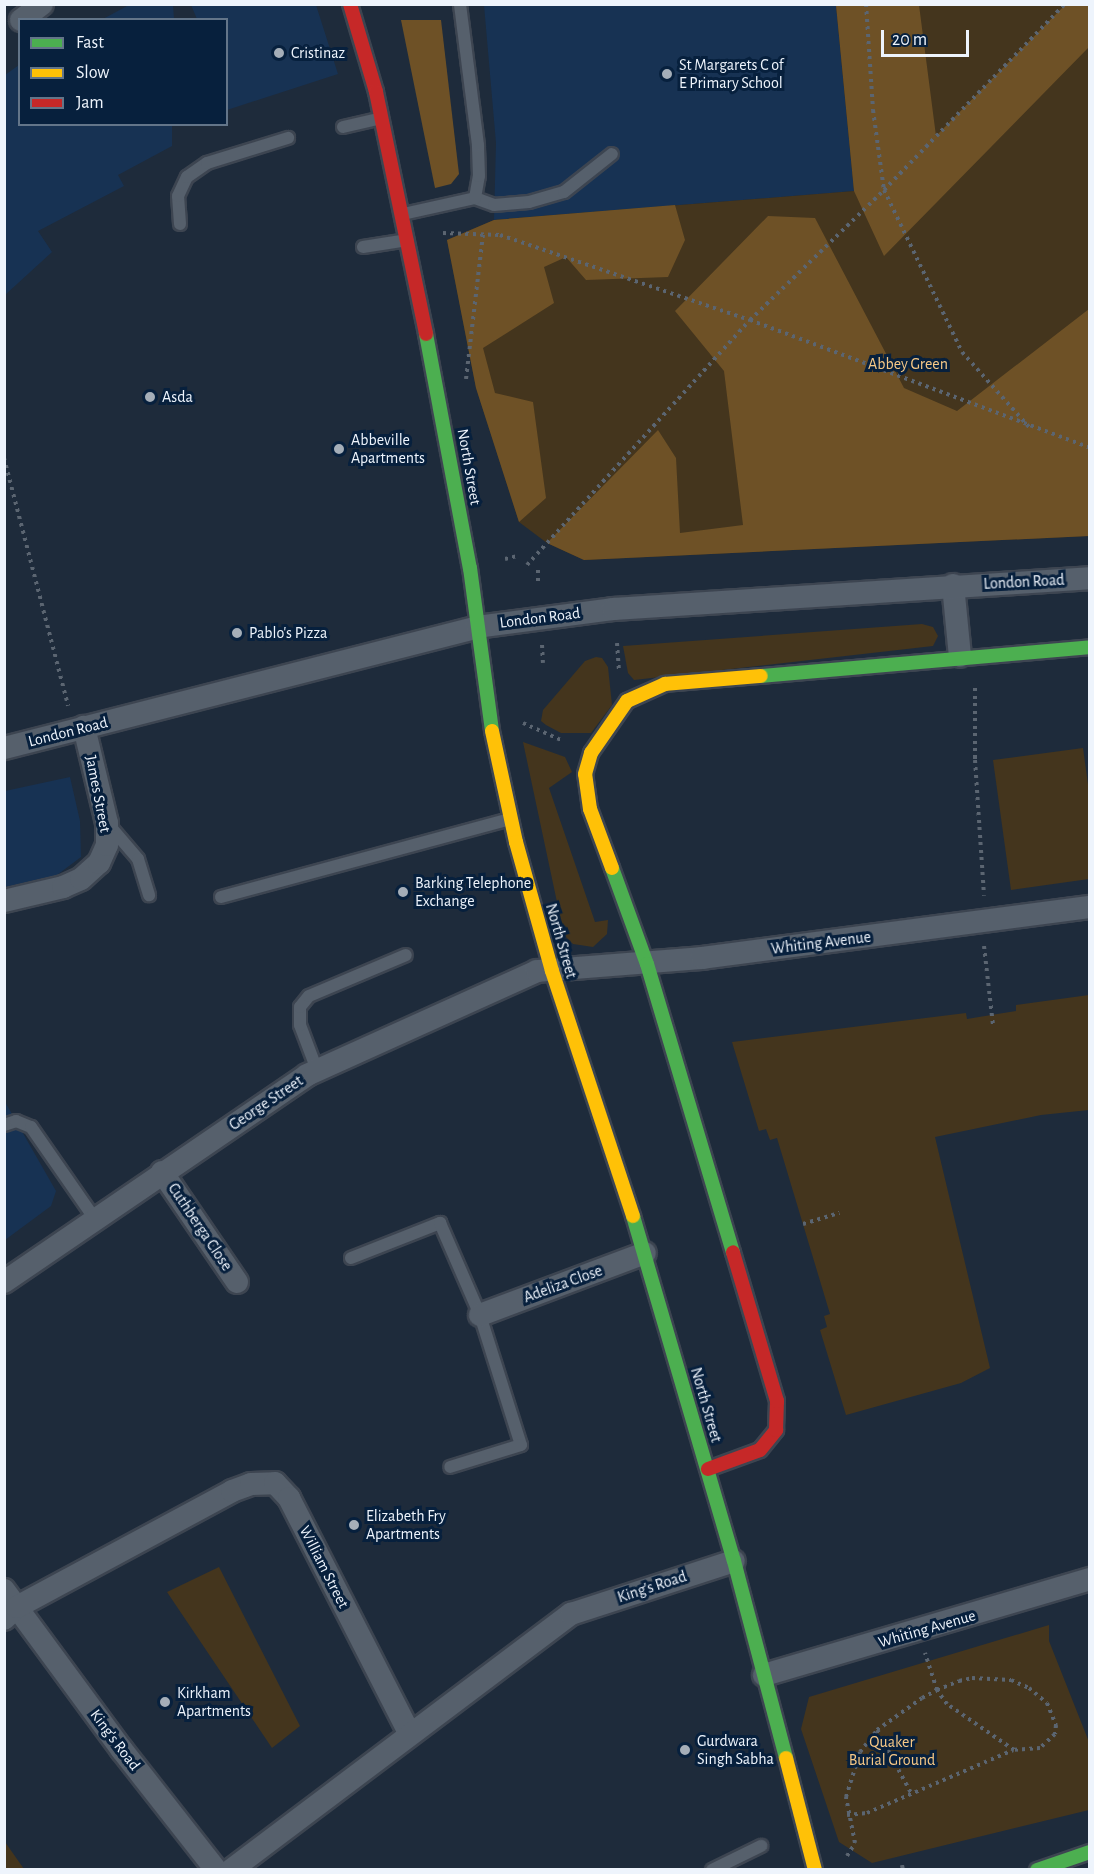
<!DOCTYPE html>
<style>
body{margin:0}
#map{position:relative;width:1094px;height:1874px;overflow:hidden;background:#1e2b3b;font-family:"Alegreya Sans",sans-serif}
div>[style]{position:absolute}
.built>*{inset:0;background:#173253}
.green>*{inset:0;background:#44351d}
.forest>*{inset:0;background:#6e5126}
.path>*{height:4px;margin-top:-2px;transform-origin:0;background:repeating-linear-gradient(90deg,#5b6571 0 3px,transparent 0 7.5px)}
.roads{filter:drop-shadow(2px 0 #3d4551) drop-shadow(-2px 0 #3d4551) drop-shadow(0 2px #3d4551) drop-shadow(0 -2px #3d4551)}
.lane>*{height:12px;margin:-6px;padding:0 6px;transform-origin:6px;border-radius:6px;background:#56606c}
.street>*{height:22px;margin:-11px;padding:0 11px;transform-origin:11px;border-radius:11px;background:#56606c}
.fast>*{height:14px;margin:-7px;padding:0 7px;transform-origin:7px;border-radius:7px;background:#4caf50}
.slow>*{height:14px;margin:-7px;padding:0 7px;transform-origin:7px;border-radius:7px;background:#ffc107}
.jam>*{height:14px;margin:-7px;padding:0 7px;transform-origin:7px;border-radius:7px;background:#c62828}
.dots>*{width:16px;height:16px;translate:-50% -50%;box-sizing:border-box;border:3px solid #07203d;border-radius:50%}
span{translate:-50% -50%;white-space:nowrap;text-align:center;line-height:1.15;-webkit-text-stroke:6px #07203d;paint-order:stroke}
.poi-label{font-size:16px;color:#eef4fc}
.left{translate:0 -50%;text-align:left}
.park-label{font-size:16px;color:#f8c986}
.street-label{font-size:16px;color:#eef4fc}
.frame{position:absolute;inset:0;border:6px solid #eef4fc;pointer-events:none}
.legend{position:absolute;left:18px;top:18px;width:210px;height:108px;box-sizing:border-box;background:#07203d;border:2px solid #637589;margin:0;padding:8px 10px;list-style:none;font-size:18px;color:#eef4fc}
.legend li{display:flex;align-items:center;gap:12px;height:30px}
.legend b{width:30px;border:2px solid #637589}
.scale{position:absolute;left:881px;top:30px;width:88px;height:27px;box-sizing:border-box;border:3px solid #eef4fc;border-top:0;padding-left:8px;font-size:18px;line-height:21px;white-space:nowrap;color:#eef4fc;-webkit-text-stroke:4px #07203d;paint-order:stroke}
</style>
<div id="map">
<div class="built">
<div style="clip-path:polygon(129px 5px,173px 5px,174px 19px,103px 19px)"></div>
<div style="clip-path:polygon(191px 5px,316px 5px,338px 74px,227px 110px,226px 20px,197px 19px)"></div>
<div style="clip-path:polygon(484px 5px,836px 5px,854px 191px,494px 220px,496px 143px)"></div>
<div style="clip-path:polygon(19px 65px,20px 124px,172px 125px,172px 146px,118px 175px,124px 186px,38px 231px,52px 252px,5px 295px,5px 75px)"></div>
<div style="clip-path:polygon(70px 777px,80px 821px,81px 857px,57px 875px,5px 887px,5px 791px)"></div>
<div style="clip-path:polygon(4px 1100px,56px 1191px,51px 1206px,5px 1240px)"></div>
</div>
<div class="green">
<div style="clip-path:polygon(836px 5px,1089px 5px,1089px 536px,584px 560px,547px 543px,519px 522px,476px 388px,447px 240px,494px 220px,854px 191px)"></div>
<div style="clip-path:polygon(922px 624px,933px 627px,938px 636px,933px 646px,634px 680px,628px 673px,623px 646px)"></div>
<div style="clip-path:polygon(596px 657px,602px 658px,608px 667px,612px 705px,591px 733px,561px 733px,546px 725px,541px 721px,543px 710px,585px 661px)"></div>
<div style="clip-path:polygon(523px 742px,565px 757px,572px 772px,549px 788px,595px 922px,608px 920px,607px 934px,593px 947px,573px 944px,564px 935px)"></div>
<div style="clip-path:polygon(1083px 748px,1090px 799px,1089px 879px,1011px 890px,993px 760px)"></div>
<div style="clip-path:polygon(1089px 995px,1089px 1110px,1041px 1115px,935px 1137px,990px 1368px,961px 1383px,846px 1415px,820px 1330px,827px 1327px,824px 1316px,830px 1314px,777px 1138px,770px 1140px,766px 1129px,759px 1131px,732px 1042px,966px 1013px,967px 1019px,985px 1016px,1016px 1011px,1016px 1005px)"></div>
<div style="clip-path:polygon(219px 1567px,300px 1726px,272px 1748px,167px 1592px)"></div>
<div style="clip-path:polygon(1049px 1625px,1049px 1641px,1089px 1742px,1089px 1810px,872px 1863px,839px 1842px,801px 1729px,809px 1697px)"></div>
<div style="clip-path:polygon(5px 1842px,24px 1869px,5px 1869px)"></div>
</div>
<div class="forest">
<div style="clip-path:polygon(836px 5px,919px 5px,936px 136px,1065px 5px,1089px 5px,1089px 47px,884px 256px,854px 191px)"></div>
<div style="clip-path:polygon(401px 20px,441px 20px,459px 174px,451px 184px,435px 188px)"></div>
<div style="clip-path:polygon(675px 205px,685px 240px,668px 277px,586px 280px,566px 257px,544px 267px,554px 303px,483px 348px,495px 393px,533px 402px,546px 498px,519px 522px,476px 388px,447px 240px,494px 220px)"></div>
<div style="clip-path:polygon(768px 216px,815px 218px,904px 388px,957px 411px,1089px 309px,1089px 536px,584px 560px,547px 543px,658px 430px,676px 458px,680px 533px,743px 525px,724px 371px,675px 311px)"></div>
</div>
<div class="path">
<div style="left:866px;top:4px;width:106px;rotate:86.2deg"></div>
<div style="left:873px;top:110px;width:81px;rotate:82.2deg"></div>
<div style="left:884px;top:190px;width:180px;rotate:64.3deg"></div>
<div style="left:962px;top:352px;width:101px;rotate:48.2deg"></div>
<div style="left:443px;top:233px;width:57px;rotate:2deg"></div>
<div style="left:500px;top:235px;width:264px;rotate:18.8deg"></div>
<div style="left:750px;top:320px;width:363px;rotate:20.6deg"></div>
<div style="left:466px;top:379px;width:146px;rotate:-83.3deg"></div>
<div style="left:4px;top:458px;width:256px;rotate:75.5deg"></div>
<div style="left:505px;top:559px;width:12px;rotate:-14deg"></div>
<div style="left:527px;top:565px;width:331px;rotate:-47.7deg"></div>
<div style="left:750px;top:320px;width:187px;rotate:-44.1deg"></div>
<div style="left:884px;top:190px;width:260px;rotate:-45.8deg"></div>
<div style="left:538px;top:570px;width:11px;rotate:90deg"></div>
<div style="left:617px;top:643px;width:26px;rotate:86deg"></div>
<div style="left:542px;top:645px;width:18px;rotate:87deg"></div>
<div style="left:975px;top:688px;width:72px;rotate:90deg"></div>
<div style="left:975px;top:760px;width:136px;rotate:86.2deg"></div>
<div style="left:523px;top:723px;width:44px;rotate:24.2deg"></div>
<div style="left:984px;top:946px;width:80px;rotate:83.5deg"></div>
<div style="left:803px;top:1224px;width:38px;rotate:-17deg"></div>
<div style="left:877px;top:1730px;width:72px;rotate:61.6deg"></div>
<div style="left:847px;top:1815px;width:20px;rotate:-6deg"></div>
<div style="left:867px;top:1813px;width:159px;rotate:-23.3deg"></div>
<div style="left:847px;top:1856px;width:15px;rotate:-58deg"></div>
<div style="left:855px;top:1843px;width:47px;rotate:-101.1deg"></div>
<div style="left:846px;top:1797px;width:47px;rotate:-72.7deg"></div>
<div style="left:860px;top:1752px;width:28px;rotate:-52deg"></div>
<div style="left:877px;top:1730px;width:55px;rotate:-35.4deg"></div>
<div style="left:922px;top:1698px;width:17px;rotate:-28deg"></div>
<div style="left:937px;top:1690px;width:24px;rotate:-22deg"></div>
<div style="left:959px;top:1681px;width:13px;rotate:-13deg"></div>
<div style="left:972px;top:1678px;width:39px;rotate:3deg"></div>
<div style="left:1011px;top:1680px;width:20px;rotate:24deg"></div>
<div style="left:1029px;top:1688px;width:23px;rotate:40deg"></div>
<div style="left:1047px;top:1703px;width:24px;rotate:68deg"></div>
<div style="left:1056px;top:1725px;width:9px;rotate:96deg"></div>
<div style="left:1055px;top:1734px;width:21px;rotate:137deg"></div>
<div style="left:1040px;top:1748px;width:26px;rotate:176deg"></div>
<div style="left:1014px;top:1750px;width:81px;rotate:-145.5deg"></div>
<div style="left:947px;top:1704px;width:17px;rotate:-126deg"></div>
<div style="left:937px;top:1690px;width:39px;rotate:-108deg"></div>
<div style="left:902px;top:1865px;width:5px;rotate:79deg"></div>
</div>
<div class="roads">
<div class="lane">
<div style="left:343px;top:127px;width:39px;rotate:-13deg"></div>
<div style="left:475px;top:198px;width:20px;rotate:20deg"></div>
<div style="left:494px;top:205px;width:35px;rotate:-5deg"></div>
<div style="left:529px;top:202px;width:36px;rotate:-16deg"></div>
<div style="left:564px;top:192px;width:61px;rotate:-38.4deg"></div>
<div style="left:403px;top:214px;width:74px;rotate:-12.5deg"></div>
<div style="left:475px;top:198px;width:22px;rotate:-80deg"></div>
<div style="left:479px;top:176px;width:31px;rotate:-92deg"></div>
<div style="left:478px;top:145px;width:142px;rotate:-97.3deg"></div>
<div style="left:180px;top:224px;width:28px;rotate:-94deg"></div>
<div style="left:178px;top:196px;width:21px;rotate:-65deg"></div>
<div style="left:187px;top:177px;width:24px;rotate:-35deg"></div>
<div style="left:207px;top:163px;width:85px;rotate:-17.2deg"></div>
<div style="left:363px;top:247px;width:45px;rotate:-9deg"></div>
<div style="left:108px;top:824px;width:46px;rotate:49.4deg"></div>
<div style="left:138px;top:859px;width:38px;rotate:73deg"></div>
<div style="left:221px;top:897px;width:299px;rotate:-15.1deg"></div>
<div style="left:317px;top:1070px;width:48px;rotate:-110.7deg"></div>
<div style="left:300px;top:1025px;width:18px;rotate:-90deg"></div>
<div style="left:300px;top:1007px;width:14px;rotate:-51deg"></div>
<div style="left:309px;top:996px;width:105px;rotate:-22.9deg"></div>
<div style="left:4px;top:1125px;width:13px;rotate:-18deg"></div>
<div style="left:16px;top:1121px;width:16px;rotate:22deg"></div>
<div style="left:31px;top:1127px;width:112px;rotate:55.2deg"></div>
<div style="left:351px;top:1258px;width:96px;rotate:-21.5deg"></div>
<div style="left:440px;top:1223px;width:100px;rotate:66.5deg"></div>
<div style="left:480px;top:1315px;width:136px;rotate:72.5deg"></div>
<div style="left:521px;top:1445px;width:74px;rotate:162.8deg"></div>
<div style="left:712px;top:1870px;width:55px;rotate:-26.1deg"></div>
</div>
<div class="street">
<div style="left:21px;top:20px;width:26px;rotate:-37deg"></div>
<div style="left:953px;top:585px;width:71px;rotate:84.4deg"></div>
<div style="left:4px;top:748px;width:488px;rotate:-14.3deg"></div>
<div style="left:477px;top:627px;width:137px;rotate:-7.5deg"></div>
<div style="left:613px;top:609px;width:478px;rotate:-3.7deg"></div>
<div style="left:4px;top:901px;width:61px;rotate:-13.3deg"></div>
<div style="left:63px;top:887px;width:20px;rotate:-24deg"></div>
<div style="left:81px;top:879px;width:24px;rotate:-42deg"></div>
<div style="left:99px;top:863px;width:20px;rotate:-66deg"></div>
<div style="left:107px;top:845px;width:22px;rotate:-90deg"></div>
<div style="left:107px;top:823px;width:99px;rotate:-103.5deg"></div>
<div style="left:162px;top:1172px;width:133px;rotate:55.7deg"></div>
<div style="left:4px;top:1282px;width:367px;rotate:-34.3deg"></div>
<div style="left:307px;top:1075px;width:252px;rotate:-24.3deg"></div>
<div style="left:537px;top:971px;width:166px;rotate:-4.5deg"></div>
<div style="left:702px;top:958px;width:391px;rotate:-7.5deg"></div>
<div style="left:480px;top:1315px;width:176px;rotate:-20.6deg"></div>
<div style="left:4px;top:1590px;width:199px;rotate:53.6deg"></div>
<div style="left:122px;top:1750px;width:152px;rotate:51.9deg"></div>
<div style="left:4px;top:1619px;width:18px;rotate:-43deg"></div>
<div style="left:17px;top:1607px;width:244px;rotate:-28.3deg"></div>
<div style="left:232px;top:1491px;width:20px;rotate:-20deg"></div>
<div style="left:251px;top:1484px;width:24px;rotate:-2deg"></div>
<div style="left:275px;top:1483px;width:21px;rotate:47deg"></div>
<div style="left:289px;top:1498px;width:263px;rotate:62.9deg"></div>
<div style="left:764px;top:1675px;width:340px;rotate:-16.4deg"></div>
<div style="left:231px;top:1870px;width:426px;rotate:-37deg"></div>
<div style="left:571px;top:1614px;width:171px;rotate:-18deg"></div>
</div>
<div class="fast">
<div style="left:426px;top:334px;width:238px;rotate:79.4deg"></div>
<div style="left:470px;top:568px;width:164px;rotate:82.3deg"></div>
<div style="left:761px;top:676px;width:330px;rotate:-5deg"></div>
<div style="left:612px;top:868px;width:102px;rotate:70deg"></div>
<div style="left:647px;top:964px;width:301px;rotate:73.4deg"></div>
<div style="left:633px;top:1216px;width:359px;rotate:73.7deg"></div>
<div style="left:734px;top:1561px;width:204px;rotate:75.2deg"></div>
<div style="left:1037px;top:1870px;width:56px;rotate:-18.8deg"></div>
</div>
<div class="slow">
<div style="left:492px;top:731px;width:114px;rotate:77.8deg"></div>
<div style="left:516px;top:842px;width:134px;rotate:74.4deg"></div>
<div style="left:552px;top:971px;width:258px;rotate:71.7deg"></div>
<div style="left:612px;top:868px;width:63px;rotate:-110.4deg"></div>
<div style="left:590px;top:809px;width:35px;rotate:-98deg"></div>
<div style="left:585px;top:774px;width:22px;rotate:-74deg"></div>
<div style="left:591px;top:753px;width:63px;rotate:-55.3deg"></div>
<div style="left:627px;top:701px;width:42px;rotate:-24.1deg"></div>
<div style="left:665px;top:684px;width:96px;rotate:-4.8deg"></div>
<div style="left:786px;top:1758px;width:116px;rotate:75.5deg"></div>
</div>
<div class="jam">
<div style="left:350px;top:4px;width:92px;rotate:73.5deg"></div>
<div style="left:376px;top:92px;width:247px;rotate:78.3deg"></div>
<div style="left:708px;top:1469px;width:55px;rotate:-20.1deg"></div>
<div style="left:760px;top:1450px;width:26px;rotate:-51deg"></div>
<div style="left:776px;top:1430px;width:29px;rotate:-88deg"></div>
<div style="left:777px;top:1401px;width:155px;rotate:-106.5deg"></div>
</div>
</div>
<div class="dots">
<div style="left:279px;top:53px;background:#a5aeb8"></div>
<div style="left:667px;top:74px;background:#a5aeb8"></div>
<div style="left:150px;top:397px;background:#a5aeb8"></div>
<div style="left:339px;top:449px;background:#a5aeb8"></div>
<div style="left:237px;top:633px;background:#a5aeb8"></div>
<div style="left:403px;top:892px;background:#a5aeb8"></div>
<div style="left:354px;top:1525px;background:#a5aeb8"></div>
<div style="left:165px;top:1702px;background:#a5aeb8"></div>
<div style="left:685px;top:1750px;background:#a5aeb8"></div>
</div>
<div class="poi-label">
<span class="left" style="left:291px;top:53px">Cristinaz</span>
<span class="left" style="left:679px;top:74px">St Margarets C of<br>E Primary School</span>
<span class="left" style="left:162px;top:397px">Asda</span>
<span class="left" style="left:351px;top:449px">Abbeville<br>Apartments</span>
<span class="left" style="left:249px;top:633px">Pablo's Pizza</span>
<span class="left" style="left:415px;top:892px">Barking Telephone<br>Exchange</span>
<span class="left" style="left:366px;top:1525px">Elizabeth Fry<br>Apartments</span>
<span class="left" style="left:177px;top:1702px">Kirkham<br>Apartments</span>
<span class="left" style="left:697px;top:1750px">Gurdwara<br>Singh Sabha</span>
</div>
<div class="park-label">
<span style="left:908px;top:364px">Abbey Green</span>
<span style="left:892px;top:1751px">Quaker<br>Burial Ground</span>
</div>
<div class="street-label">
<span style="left:469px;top:467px;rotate:80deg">North Street</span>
<span style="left:1024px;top:582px;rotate:-3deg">London Road</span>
<span style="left:540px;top:618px;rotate:-7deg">London Road</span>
<span style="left:68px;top:732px;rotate:-14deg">London Road</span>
<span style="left:98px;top:794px;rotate:79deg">James Street</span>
<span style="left:561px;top:941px;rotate:74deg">North Street</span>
<span style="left:821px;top:943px;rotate:-7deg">Whiting Avenue</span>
<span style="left:266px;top:1103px;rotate:-34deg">George Street</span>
<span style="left:200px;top:1227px;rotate:56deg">Cuthberga Close</span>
<span style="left:563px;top:1284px;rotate:-20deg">Adeliza Close</span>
<span style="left:706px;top:1405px;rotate:74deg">North Street</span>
<span style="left:324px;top:1567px;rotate:63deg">William Street</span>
<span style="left:652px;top:1587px;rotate:-18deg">King's Road</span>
<span style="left:927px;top:1629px;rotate:-16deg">Whiting Avenue</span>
<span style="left:115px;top:1740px;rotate:53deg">King's Road</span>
</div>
<div class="frame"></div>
<ul class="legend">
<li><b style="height:8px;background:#4caf50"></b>Fast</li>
<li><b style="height:8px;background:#ffc107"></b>Slow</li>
<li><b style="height:8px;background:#c62828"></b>Jam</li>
</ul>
<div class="scale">20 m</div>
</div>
